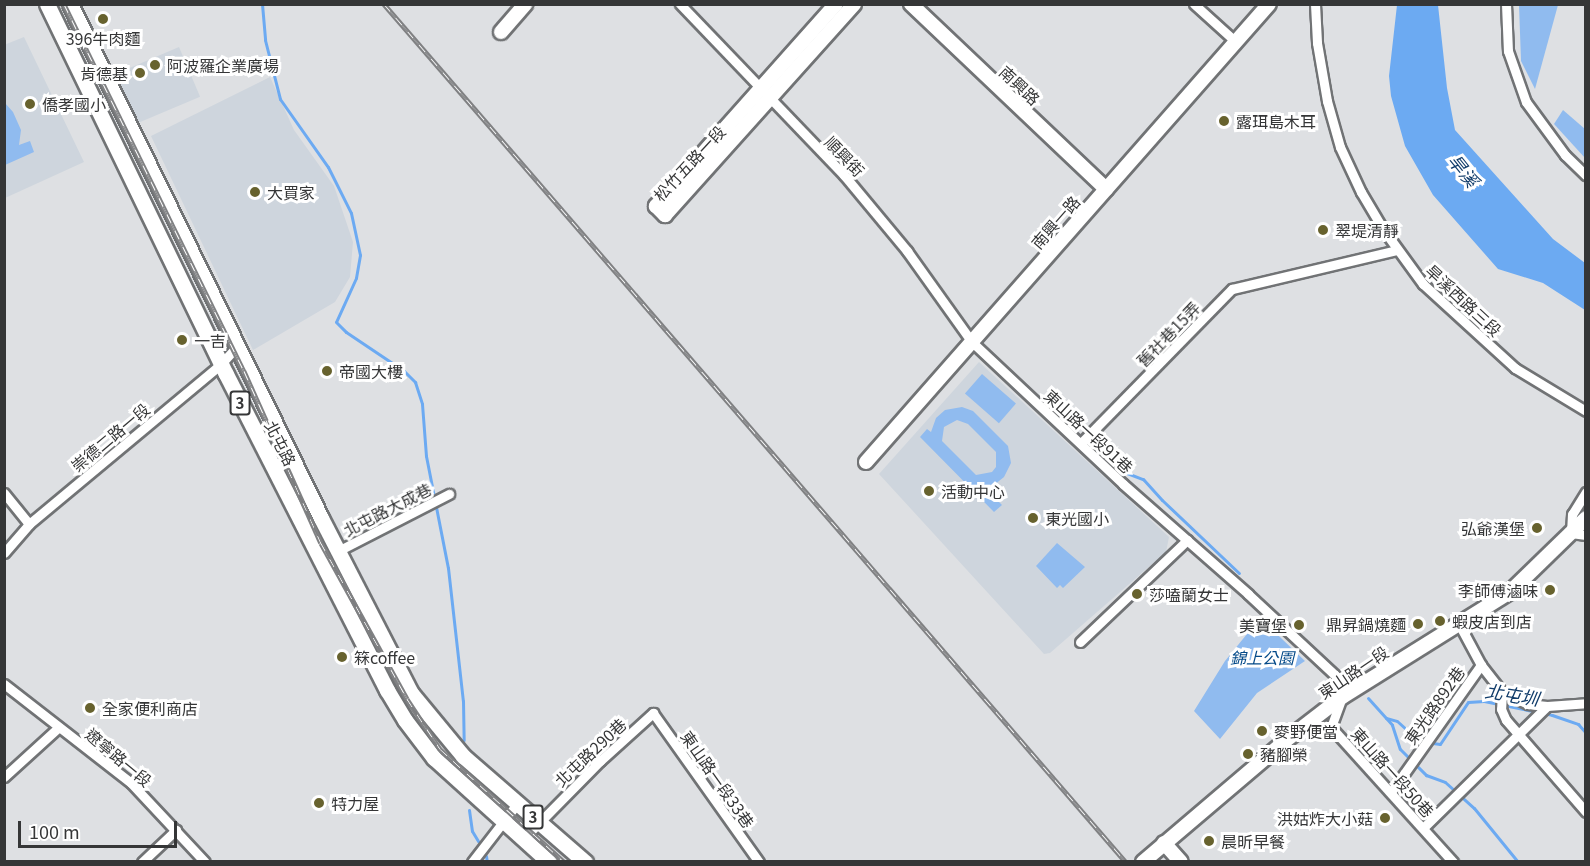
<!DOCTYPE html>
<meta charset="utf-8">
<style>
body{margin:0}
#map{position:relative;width:1590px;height:866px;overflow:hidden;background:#dee0e3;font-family:Georgia,"Noto Sans TC",serif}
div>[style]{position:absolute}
.built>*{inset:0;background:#ced5dd;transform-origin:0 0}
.green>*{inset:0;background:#90bbef;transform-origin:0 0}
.water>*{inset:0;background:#6caaf2}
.stream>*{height:3px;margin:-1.5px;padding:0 1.5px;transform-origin:1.5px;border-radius:1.5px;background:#6caaf2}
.roads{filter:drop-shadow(2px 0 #717375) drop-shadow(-2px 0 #717375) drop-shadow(0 2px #717375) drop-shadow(0 -2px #717375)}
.street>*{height:9px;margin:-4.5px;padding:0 4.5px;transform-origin:4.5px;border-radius:4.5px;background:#fff}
.secondary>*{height:14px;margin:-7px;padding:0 7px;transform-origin:7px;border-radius:7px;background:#fff}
.primary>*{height:15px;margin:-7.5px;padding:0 7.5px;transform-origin:7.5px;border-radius:7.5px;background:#fff}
.rail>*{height:5px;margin-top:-2.5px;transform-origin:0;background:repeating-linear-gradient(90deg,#fff 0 9px,#808183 0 18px);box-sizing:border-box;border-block:2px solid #808183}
.dots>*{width:16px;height:16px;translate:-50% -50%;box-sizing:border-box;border:3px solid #fff;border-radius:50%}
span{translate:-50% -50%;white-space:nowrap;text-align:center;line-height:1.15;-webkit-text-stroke:6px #fff;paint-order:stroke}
.shield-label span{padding:2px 4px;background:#fff;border:2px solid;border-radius:4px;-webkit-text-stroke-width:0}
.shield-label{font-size:15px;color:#353637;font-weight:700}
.poi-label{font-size:16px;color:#353637}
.left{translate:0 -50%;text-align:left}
.right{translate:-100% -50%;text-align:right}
.street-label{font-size:16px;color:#353637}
.park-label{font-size:16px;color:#034988;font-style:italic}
.water-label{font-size:18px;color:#113c6a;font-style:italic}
.frame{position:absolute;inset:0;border:6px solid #353637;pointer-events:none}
.scale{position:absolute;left:18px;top:821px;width:159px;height:27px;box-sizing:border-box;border:3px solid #353637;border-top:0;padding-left:8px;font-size:18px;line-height:21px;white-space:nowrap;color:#353637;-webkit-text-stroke:4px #fff;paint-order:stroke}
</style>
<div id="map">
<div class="built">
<div style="clip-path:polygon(24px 37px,84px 162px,5px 198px,4px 45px)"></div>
<div style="left:179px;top:47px;width:54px;height:74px;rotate:67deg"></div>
<div style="clip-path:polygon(270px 77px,294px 130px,334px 186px,353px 242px,350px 277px,335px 302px,253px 350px,151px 136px)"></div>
<div style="clip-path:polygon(979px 362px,1169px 537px,1166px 552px,1050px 653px,1044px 654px,879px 474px)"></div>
</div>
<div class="green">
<div style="clip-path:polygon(1519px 5px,1558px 5px,1535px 89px,1521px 61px)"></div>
<div style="clip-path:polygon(5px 103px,13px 112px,21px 130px,19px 145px,30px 141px,34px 152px,5px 165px)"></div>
<div style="clip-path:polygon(1563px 110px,1585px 129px,1585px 158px,1554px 124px)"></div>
<div style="left:982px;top:374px;width:45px;height:26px;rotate:41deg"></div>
<div style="clip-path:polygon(evenodd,962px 407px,973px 411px,1008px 446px,1011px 463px,1004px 477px,994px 485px,982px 485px,1002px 505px,994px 512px,920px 437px,927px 429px,931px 432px,936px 418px,945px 410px,962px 407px,957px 420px,968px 424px,996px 452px,996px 467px,992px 472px,976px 475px,942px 441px,944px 427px,957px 420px)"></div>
<div style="clip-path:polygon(1057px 543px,1085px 567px,1063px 588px,1060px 585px,1057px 588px,1036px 566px)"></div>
<div style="clip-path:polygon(1260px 618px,1305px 661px,1257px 693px,1220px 739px,1194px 711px,1225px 661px)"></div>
</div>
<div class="water">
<div style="clip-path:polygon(1397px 5px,1438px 5px,1447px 88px,1455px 130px,1553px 239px,1585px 263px,1585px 310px,1543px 283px,1498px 269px,1433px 195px,1405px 146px,1391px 96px,1389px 76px)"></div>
</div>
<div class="stream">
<div style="left:262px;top:4px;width:36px;rotate:85deg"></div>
<div style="left:265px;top:40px;width:61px;rotate:75.7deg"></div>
<div style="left:280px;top:99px;width:83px;rotate:54.8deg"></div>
<div style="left:328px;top:167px;width:51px;rotate:63.4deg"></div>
<div style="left:351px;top:213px;width:43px;rotate:77.9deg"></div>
<div style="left:360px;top:255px;width:23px;rotate:100deg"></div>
<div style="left:356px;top:278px;width:48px;rotate:114.4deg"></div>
<div style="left:336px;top:322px;width:14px;rotate:45deg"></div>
<div style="left:346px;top:332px;width:70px;rotate:33.9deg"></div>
<div style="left:404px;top:371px;width:16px;rotate:45deg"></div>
<div style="left:415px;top:382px;width:23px;rotate:72deg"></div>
<div style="left:422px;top:404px;width:52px;rotate:85.6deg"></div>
<div style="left:426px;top:456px;width:114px;rotate:78.9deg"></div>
<div style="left:448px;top:568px;width:134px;rotate:83.6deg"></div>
<div style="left:463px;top:701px;width:39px;rotate:89deg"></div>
<div style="left:1119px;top:470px;width:26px;rotate:21deg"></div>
<div style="left:1143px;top:479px;width:28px;rotate:48deg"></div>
<div style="left:1162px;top:500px;width:106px;rotate:43.5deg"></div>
<div style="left:1368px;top:698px;width:36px;rotate:48deg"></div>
<div style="left:1392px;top:725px;width:25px;rotate:72deg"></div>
<div style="left:1400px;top:749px;width:37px;rotate:45deg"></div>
<div style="left:1426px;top:775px;width:20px;rotate:20deg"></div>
<div style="left:1445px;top:782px;width:39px;rotate:42deg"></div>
<div style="left:1474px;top:808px;width:70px;rotate:50.8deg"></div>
<div style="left:1386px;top:718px;width:11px;rotate:15deg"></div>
<div style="left:1397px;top:721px;width:30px;rotate:42deg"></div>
<div style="left:1419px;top:741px;width:21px;rotate:8deg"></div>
<div style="left:1440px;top:744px;width:50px;rotate:-56.3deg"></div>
<div style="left:1468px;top:702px;width:16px;rotate:-4deg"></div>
<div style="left:1484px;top:701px;width:69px;rotate:11.6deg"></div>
<div style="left:1552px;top:715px;width:28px;rotate:19deg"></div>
<div style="left:1578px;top:724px;width:12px;rotate:48deg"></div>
<div style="left:469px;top:810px;width:21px;rotate:82deg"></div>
<div style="left:472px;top:831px;width:12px;rotate:59deg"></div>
<div style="left:486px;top:856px;width:6px;rotate:81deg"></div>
</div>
<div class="roads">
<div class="street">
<div style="left:680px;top:4px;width:237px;rotate:46.2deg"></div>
<div style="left:844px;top:175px;width:99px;rotate:50.3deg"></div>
<div style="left:907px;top:251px;width:112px;rotate:54.5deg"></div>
<div style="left:972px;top:342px;width:207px;rotate:43.2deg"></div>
<div style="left:1123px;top:484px;width:167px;rotate:41.3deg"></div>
<div style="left:1248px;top:594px;width:123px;rotate:43deg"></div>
<div style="left:1338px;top:678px;width:19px;rotate:78deg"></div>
<div style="left:1342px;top:697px;width:32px;rotate:110deg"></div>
<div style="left:1331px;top:727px;width:182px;rotate:47.9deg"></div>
<div style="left:1194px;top:4px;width:57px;rotate:42.1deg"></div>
<div style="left:1315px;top:4px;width:39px;rotate:87deg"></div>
<div style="left:1317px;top:43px;width:59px;rotate:80.2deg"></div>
<div style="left:1327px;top:101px;width:48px;rotate:74.2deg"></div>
<div style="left:1340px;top:147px;width:50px;rotate:65deg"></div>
<div style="left:1361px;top:192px;width:43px;rotate:59.3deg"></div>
<div style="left:1383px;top:229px;width:68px;rotate:54deg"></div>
<div style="left:1423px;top:284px;width:125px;rotate:42.4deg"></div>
<div style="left:1515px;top:368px;width:83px;rotate:31.2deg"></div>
<div style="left:1506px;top:4px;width:47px;rotate:87.6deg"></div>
<div style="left:1508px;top:51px;width:54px;rotate:70.6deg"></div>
<div style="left:1526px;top:102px;width:66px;rotate:53.7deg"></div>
<div style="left:1565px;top:155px;width:29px;rotate:44deg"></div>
<div style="left:1081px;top:443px;width:216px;rotate:-45.6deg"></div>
<div style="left:1232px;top:289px;width:170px;rotate:-13.3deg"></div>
<div style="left:1586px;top:492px;width:26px;rotate:122deg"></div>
<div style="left:1572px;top:514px;width:19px;rotate:93deg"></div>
<div style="left:1571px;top:533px;width:15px;rotate:8deg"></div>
<div style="left:4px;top:493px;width:40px;rotate:51deg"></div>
<div style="left:338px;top:551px;width:125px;rotate:-27.2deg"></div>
<div style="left:4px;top:553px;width:38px;rotate:-49deg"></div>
<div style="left:29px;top:524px;width:250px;rotate:-39.8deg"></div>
<div style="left:221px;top:364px;width:25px;rotate:-48deg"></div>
<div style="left:1459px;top:624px;width:47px;rotate:61.8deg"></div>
<div style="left:1481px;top:665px;width:34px;rotate:52deg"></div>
<div style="left:1502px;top:692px;width:29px;rotate:25deg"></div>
<div style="left:1528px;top:704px;width:19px;rotate:6deg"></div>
<div style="left:1547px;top:706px;width:39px;rotate:-4deg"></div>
<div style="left:1080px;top:642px;width:148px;rotate:-43.6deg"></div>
<div style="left:4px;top:684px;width:161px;rotate:37.9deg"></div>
<div style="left:131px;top:783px;width:108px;rotate:46.9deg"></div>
<div style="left:1502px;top:692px;width:17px;rotate:93deg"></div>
<div style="left:1501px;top:709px;width:12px;rotate:66deg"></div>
<div style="left:1506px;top:720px;width:122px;rotate:49deg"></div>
<div style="left:4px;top:777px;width:74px;rotate:-42.3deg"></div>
<div style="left:1391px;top:792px;width:156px;rotate:-54.7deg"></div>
<div style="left:1423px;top:828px;width:174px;rotate:-44.5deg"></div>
<div style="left:523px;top:839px;width:110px;rotate:-45.4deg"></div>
<div style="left:600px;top:761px;width:72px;rotate:-42.2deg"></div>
<div style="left:653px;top:713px;width:183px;rotate:54.6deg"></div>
<div style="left:142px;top:862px;width:47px;rotate:-43.3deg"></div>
<div style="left:472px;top:862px;width:73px;rotate:-52.2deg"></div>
</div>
<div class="secondary">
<div style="left:836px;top:4px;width:271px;rotate:131.7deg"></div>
<div style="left:656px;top:206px;width:13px;rotate:45deg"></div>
<div style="left:665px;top:215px;width:283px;rotate:-48.1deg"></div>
<div style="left:911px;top:4px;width:269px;rotate:43.5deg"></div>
<div style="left:501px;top:32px;width:37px;rotate:-49deg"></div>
<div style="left:866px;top:462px;width:610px;rotate:-48.66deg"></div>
<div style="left:1164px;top:843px;width:25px;rotate:48deg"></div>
<div style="left:1143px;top:862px;width:187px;rotate:-40.4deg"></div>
<div style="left:1285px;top:741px;width:72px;rotate:-37.7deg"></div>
<div style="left:1342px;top:697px;width:198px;rotate:-32deg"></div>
<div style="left:1510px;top:592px;width:106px;rotate:-44.2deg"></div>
</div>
<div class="primary">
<div style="left:47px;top:4px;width:411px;rotate:64.2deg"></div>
<div style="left:226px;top:374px;width:355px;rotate:63deg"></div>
<div style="left:387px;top:690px;width:35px;rotate:59deg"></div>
<div style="left:405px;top:720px;width:48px;rotate:52.7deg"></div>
<div style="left:434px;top:758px;width:155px;rotate:42.1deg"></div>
<div style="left:70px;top:4px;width:572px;rotate:63.97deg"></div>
<div style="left:321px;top:518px;width:197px;rotate:62.8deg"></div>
<div style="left:411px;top:693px;width:82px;rotate:50.5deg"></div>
<div style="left:463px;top:756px;width:162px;rotate:41deg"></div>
</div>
</div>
<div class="rail">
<div style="left:64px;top:4px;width:409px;rotate:63.9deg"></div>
<div style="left:244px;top:371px;width:188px;rotate:65.9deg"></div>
<div style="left:321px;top:543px;width:178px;rotate:61.1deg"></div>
<div style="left:407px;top:699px;width:60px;rotate:56.6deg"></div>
<div style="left:440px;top:749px;width:168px;rotate:42.3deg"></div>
<div style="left:384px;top:4px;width:1134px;rotate:49.15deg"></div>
</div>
<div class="dots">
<div style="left:103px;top:19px;background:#67622e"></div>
<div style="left:155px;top:65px;background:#67622e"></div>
<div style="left:140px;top:73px;background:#67622e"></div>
<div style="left:30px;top:104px;background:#67622e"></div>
<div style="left:1224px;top:121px;background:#67622e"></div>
<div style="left:255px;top:192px;background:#67622e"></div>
<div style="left:1323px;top:230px;background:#67622e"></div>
<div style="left:182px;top:340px;background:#67622e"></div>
<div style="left:327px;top:371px;background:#67622e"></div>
<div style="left:929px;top:491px;background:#67622e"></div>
<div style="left:1033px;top:518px;background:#67622e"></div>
<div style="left:1537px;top:528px;background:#67622e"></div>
<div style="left:1550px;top:590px;background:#67622e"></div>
<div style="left:1137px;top:594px;background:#67622e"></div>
<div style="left:1440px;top:621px;background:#67622e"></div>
<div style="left:1418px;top:624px;background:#67622e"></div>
<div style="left:1299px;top:625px;background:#67622e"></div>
<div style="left:342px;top:657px;background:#67622e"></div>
<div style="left:90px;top:708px;background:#67622e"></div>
<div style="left:1262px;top:731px;background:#67622e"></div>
<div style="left:1248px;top:754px;background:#67622e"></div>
<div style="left:319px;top:803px;background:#67622e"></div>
<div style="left:1385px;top:818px;background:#67622e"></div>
<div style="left:1209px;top:841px;background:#67622e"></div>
</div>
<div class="shield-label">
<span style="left:240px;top:403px">3</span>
<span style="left:533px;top:817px">3</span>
</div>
<div class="poi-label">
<span style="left:103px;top:38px">396牛肉麵</span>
<span class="left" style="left:167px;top:65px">阿波羅企業廣場</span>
<span class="right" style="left:128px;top:73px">肯德基</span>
<span class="left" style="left:42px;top:104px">僑孝國小</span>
<span class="left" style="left:1236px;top:121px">露珥島木耳</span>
<span class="left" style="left:267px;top:192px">大買家</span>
<span class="left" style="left:1335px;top:230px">翠堤清靜</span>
<span class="left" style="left:194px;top:340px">一吉</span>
<span class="left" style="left:339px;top:371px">帝國大樓</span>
<span class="left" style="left:941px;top:491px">活動中心</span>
<span class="left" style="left:1045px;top:518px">東光國小</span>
<span class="right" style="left:1525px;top:528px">弘爺漢堡</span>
<span class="right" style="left:1538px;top:590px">李師傅滷味</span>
<span class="left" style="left:1149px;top:594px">莎嗑蘭女士</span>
<span class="left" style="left:1452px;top:621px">蝦皮店到店</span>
<span class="right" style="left:1406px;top:624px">鼎昇鍋燒麵</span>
<span class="right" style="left:1287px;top:625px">美寶堡</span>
<span class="left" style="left:354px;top:657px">箖coffee</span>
<span class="left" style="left:102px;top:708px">全家便利商店</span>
<span class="left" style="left:1274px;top:731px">麥野便當</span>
<span class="left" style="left:1260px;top:754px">豬腳榮</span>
<span class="left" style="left:331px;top:803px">特力屋</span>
<span class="right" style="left:1373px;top:818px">洪姑炸大小菇</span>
<span class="left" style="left:1221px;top:841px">晨昕早餐</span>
</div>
<div class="street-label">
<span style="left:1020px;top:85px;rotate:43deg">南興路</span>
<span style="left:845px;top:156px;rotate:46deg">順興街</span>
<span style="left:689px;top:163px;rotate:-47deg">松竹五路一段</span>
<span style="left:1055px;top:222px;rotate:-49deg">南興一路</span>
<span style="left:1464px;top:300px;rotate:43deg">旱溪西路三段</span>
<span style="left:1168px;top:334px;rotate:-46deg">舊社巷15弄</span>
<span style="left:1089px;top:431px;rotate:43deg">東山路一段91巷</span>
<span style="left:110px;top:437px;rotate:-40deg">崇德二路一段</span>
<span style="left:281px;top:443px;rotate:63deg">北屯路</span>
<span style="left:387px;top:509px;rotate:-27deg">北屯路大成巷</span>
<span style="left:1353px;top:672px;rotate:-34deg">東山路一段</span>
<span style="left:1434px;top:705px;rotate:-55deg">東光路892巷</span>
<span style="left:590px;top:752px;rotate:-43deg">北屯路290巷</span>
<span style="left:119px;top:757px;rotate:40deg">遼寧路一段</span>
<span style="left:1393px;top:772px;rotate:48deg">東山路一段50巷</span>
<span style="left:718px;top:779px;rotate:55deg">東山路一段33巷</span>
</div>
<div class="park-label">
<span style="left:1262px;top:657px">錦上公園</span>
</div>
<div class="water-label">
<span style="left:1464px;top:170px;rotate:51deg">旱溪</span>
<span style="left:1512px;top:694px;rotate:9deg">北屯圳</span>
</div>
<div class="frame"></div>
<div class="scale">100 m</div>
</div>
